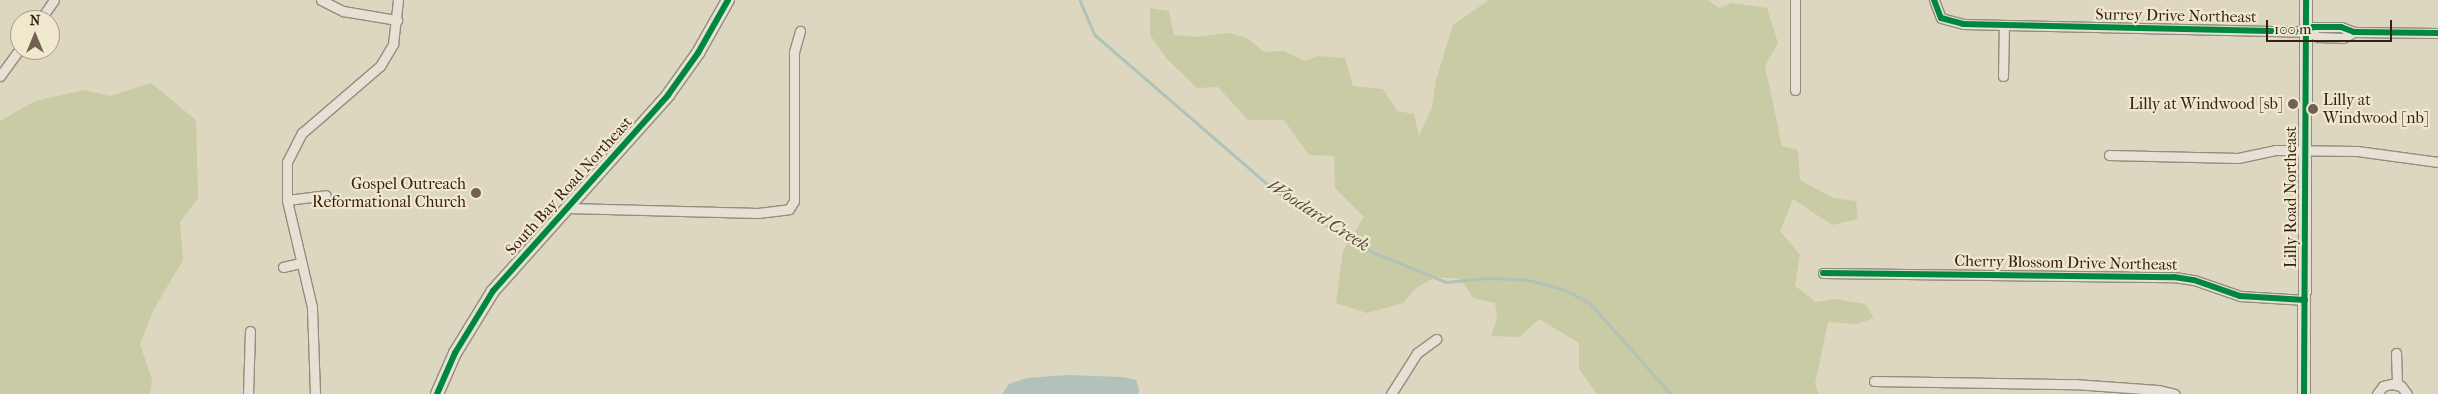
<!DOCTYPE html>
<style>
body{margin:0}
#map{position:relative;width:2438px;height:394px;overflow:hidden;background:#ddd7c0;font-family:"IM FELL French Canon",serif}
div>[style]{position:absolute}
.green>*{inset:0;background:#c8cba3}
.water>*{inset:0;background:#b0c2ba}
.stream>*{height:2.5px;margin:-1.25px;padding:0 1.25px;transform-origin:1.25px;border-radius:1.25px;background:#b0c2ba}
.roads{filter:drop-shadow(1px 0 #938d7f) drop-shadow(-1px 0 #938d7f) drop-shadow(0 1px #938d7f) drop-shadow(0 -1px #938d7f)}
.street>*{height:9px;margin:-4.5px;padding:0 4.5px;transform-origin:4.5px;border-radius:4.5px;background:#e5e1d5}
.secondary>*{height:12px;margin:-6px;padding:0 6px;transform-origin:6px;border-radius:6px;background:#e5e1d5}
.cycleway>*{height:6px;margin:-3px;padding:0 3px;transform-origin:3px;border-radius:3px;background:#00873e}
.dots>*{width:14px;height:14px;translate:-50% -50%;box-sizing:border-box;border:2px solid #f1e9ce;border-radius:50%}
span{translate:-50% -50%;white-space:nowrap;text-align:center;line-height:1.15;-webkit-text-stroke:4.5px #f1e9ce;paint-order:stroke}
.street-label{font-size:16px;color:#382016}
.poi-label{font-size:16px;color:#382016}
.left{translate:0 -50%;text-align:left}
.right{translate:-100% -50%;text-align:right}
.water-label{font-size:18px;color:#564e46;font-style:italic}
.north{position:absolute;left:10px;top:10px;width:50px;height:50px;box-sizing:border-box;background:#f1e9ce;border:1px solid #a79984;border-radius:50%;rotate:0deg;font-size:14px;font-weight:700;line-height:20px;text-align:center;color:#382016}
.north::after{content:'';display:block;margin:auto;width:18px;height:22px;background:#726052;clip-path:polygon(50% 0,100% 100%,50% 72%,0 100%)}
.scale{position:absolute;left:2266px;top:20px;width:126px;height:22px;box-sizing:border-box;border:2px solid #382016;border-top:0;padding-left:6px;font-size:15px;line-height:18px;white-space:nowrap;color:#382016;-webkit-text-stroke:4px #f1e9ce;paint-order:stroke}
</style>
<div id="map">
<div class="green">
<div style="clip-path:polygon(1489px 0,1708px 0,1719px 8px,1732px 3px,1767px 8px,1778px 43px,1765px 66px,1782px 146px,1798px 150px,1800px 180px,1833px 198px,1856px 201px,1858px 219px,1832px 225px,1793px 199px,1780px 231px,1800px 255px,1795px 286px,1816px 302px,1834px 299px,1865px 304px,1874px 318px,1857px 324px,1828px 322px,1815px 384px,1819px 394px,1597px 394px,1579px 369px,1579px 343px,1539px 319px,1520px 337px,1491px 336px,1497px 319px,1495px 303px,1473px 298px,1461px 279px,1436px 277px,1416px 288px,1403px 303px,1367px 313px,1336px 303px,1343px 251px,1364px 217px,1335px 188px,1334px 156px,1309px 155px,1284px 120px,1248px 120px,1218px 87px,1197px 88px,1167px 59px,1150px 35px,1150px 8px,1169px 11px,1174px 35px,1196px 37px,1228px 33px,1247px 38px,1264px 52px,1284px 51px,1305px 61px,1317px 56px,1345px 58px,1353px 86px,1383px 89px,1397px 111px,1414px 114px,1419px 136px,1432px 107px,1436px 80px,1453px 25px)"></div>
<div style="clip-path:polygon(151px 83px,196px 120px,198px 198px,180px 222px,183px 260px,154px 309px,140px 344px,152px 380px,150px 394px,0 394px,0 121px,35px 101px,84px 90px,110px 96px)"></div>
</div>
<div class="water">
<div style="clip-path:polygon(1067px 375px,1122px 377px,1136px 380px,1139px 389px,1138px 394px,1002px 394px,1009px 384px,1027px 378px)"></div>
</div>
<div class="stream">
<div style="left:1080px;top:0;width:38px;rotate:67deg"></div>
<div style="left:1095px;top:35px;width:239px;rotate:40.8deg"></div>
<div style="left:1276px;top:191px;width:64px;rotate:34.2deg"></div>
<div style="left:1329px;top:227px;width:51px;rotate:29.6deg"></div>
<div style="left:1373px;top:252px;width:79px;rotate:22.3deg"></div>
<div style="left:1446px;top:282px;width:41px;rotate:-5.6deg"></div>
<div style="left:1487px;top:278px;width:37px;rotate:2deg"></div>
<div style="left:1524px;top:279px;width:40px;rotate:14.4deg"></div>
<div style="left:1563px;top:289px;width:30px;rotate:27deg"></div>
<div style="left:1590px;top:303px;width:122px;rotate:48.3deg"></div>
</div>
<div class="roads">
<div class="street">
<div style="left:321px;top:0;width:25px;rotate:27deg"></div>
<div style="left:343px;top:11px;width:55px;rotate:9.5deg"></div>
<div style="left:1934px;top:0;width:19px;rotate:69deg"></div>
<div style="left:1941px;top:18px;width:23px;rotate:15deg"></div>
<div style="left:1963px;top:24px;width:342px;rotate:1.3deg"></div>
<div style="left:2305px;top:32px;width:9px;rotate:-32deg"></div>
<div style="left:2313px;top:27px;width:28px"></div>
<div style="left:2341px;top:27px;width:14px;rotate:21deg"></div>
<div style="left:2354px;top:32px;width:84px;rotate:0.7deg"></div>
<div style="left:40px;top:20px;width:24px;rotate:-55deg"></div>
<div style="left:2309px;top:31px;width:11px;rotate:34deg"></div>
<div style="left:2318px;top:37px;width:25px;rotate:2deg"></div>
<div style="left:2343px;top:38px;width:13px;rotate:-29deg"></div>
<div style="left:0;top:76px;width:34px;rotate:-54deg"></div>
<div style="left:2003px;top:76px;width:50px;rotate:-88.9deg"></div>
<div style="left:1795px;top:90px;width:90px;rotate:-90deg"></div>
<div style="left:2109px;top:155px;width:129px;rotate:1.3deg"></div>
<div style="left:2238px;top:158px;width:38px;rotate:-12deg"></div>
<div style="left:2275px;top:150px;width:82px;rotate:0.7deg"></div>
<div style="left:2357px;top:151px;width:82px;rotate:7.7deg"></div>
<div style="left:287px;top:200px;width:39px;rotate:-7deg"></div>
<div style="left:568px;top:208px;width:190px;rotate:1.5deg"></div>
<div style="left:758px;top:213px;width:31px;rotate:-7deg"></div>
<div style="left:789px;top:209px;width:9px;rotate:-58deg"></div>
<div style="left:794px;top:201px;width:149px;rotate:-90deg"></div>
<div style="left:794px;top:52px;width:22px;rotate:-74deg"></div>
<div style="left:283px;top:267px;width:18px;rotate:-13deg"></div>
<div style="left:1823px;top:273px;width:351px;rotate:0.7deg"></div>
<div style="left:2174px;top:277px;width:20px;rotate:9deg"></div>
<div style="left:2194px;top:280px;width:49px;rotate:19.2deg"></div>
<div style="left:2240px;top:296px;width:65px;rotate:3.5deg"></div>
<div style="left:2396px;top:353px;width:31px;rotate:88deg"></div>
<div style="left:1874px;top:381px;width:200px;rotate:0.9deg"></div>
<div style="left:2074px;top:384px;width:84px;rotate:4.1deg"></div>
<div style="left:2158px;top:390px;width:17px;rotate:13deg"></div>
<div style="left:248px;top:394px;width:63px;rotate:-88.2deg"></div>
<div style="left:315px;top:394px;width:87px;rotate:-92deg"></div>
<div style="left:312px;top:307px;width:110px;rotate:-103.2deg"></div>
<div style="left:287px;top:200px;width:38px;rotate:-90deg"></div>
<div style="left:287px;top:162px;width:33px;rotate:-63deg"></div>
<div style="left:302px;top:133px;width:103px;rotate:-40.7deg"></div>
<div style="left:380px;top:66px;width:26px;rotate:-59deg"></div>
<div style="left:393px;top:44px;width:44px;rotate:-83.5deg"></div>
<div style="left:1391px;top:394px;width:49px;rotate:-57.6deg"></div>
<div style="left:1417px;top:353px;width:24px;rotate:-36deg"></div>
<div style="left:2377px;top:394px;width:10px;rotate:-53deg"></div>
<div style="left:2383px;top:386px;width:9px;rotate:-13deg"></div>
<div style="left:2392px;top:384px;width:9px;rotate:13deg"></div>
<div style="left:2401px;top:386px;width:10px;rotate:53deg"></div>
</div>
<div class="secondary">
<div style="left:437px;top:394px;width:45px;rotate:-66.3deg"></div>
<div style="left:455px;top:353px;width:73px;rotate:-58.5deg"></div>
<div style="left:493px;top:291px;width:263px;rotate:-48.2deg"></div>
<div style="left:668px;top:95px;width:52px;rotate:-54.5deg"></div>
<div style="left:698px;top:53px;width:61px;rotate:-60.5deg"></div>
<div style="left:2304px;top:394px;width:394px;rotate:-89.7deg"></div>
</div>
</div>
<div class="cycleway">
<div style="left:1934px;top:0;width:19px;rotate:69deg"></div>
<div style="left:1941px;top:18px;width:23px;rotate:15deg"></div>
<div style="left:1963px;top:24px;width:342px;rotate:1.3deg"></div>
<div style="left:2305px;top:32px;width:9px;rotate:-32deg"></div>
<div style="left:2313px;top:27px;width:28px"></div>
<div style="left:2341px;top:27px;width:14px;rotate:21deg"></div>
<div style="left:2354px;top:32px;width:84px;rotate:0.7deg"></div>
<div style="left:1823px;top:273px;width:351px;rotate:0.7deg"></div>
<div style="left:2174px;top:277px;width:20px;rotate:9deg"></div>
<div style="left:2194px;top:280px;width:49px;rotate:19.2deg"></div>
<div style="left:2240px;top:296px;width:65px;rotate:3.5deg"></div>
<div style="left:437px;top:394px;width:45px;rotate:-66.3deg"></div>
<div style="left:455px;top:353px;width:73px;rotate:-58.5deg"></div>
<div style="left:493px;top:291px;width:263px;rotate:-48.2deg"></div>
<div style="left:668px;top:95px;width:52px;rotate:-54.5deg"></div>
<div style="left:698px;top:53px;width:61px;rotate:-60.5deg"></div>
<div style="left:2304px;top:394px;width:394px;rotate:-89.7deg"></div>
</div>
<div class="dots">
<div style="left:2293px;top:104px;background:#726052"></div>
<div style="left:2313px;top:109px;background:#726052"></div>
<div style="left:476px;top:193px;background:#726052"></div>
</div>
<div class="street-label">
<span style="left:2176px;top:16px;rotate:1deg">Surrey Drive Northeast</span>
<span style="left:569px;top:186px;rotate:-48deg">South Bay Road Northeast</span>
<span style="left:2291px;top:197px;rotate:-90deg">Lilly Road Northeast</span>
<span style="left:2066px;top:263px;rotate:1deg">Cherry Blossom Drive Northeast</span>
</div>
<div class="poi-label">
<span class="left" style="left:2323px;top:109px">Lilly at<br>Windwood [nb]</span>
<span class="right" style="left:2283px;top:104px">Lilly at Windwood [sb]</span>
<span class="right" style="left:466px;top:193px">Gospel Outreach<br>Reformational Church</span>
</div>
<div class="water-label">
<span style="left:1318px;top:216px;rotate:33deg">Woodard Creek</span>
</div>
<div class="north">N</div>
<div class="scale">100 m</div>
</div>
